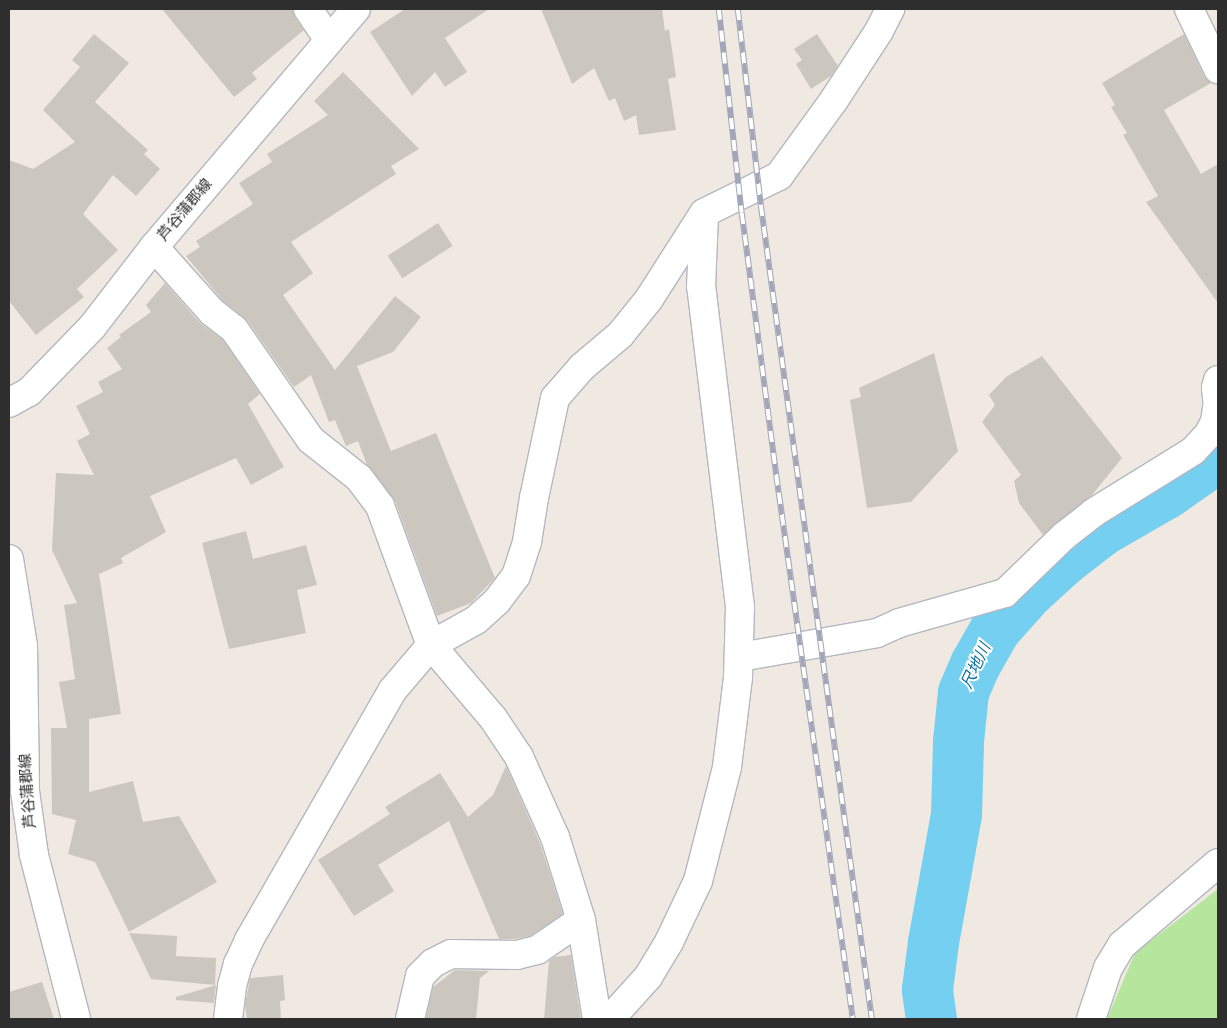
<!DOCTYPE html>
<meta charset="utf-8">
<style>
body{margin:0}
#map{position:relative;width:1227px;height:1028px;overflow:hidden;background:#efe9e1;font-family:"Alegreya Sans","Noto Sans JP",sans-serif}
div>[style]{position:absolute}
.green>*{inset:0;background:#b6e59e}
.river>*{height:51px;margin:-25.5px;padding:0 25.5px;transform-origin:25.5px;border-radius:25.5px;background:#75cff0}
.building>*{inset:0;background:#cbc7bf;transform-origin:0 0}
.roads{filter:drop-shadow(1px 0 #b4b7c1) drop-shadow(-1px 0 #b4b7c1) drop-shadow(0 1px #b4b7c1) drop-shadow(0 -1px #b4b7c1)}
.minor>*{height:28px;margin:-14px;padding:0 14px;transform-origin:14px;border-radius:14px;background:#fff}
.secondary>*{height:28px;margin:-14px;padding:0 14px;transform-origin:14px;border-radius:14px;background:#fff}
.rail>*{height:5.5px;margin-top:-2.75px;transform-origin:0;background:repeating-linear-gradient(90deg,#fff 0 11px,#a3a6b8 0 22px);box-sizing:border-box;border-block:1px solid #a3a6b8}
span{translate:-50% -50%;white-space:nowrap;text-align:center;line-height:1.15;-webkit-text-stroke:4px #fff;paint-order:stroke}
.street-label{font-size:15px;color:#2e2e2e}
.water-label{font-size:16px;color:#0d6fa3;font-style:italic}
.frame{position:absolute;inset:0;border:10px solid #2e2e2e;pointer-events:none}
</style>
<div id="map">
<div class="green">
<div style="clip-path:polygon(1218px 889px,1218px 1019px,1107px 1019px,1135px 953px)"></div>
</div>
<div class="river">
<div style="left:931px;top:1019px;width:30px;rotate:-98deg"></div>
<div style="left:927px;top:989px;width:47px;rotate:-82.7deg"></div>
<div style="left:933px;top:942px;width:130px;rotate:-79.8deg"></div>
<div style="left:956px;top:814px;width:73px;rotate:-88.4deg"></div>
<div style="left:958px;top:741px;width:49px;rotate:-84.2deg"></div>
<div style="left:963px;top:692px;width:30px;rotate:-67deg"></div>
<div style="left:975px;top:664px;width:40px;rotate:-60.3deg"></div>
<div style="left:995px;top:629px;width:48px;rotate:-48.4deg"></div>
<div style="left:1027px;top:593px;width:49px;rotate:-42.5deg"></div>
<div style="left:1063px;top:560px;width:49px;rotate:-37.6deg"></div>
<div style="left:1102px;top:530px;width:74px;rotate:-30deg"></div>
<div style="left:1166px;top:493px;width:40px;rotate:-34.9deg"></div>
<div style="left:1199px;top:470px;width:27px;rotate:-45deg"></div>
</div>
<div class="building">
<div style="clip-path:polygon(162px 9px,293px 9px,295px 18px,304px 30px,252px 73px,257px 79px,234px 97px)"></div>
<div style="clip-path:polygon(405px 9px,489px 9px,445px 38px,467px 72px,445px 87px,435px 72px,412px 96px,370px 32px)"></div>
<div style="clip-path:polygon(541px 9px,662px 9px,665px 31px,669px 29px,676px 77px,668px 79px,676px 130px,639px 135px,636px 115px,624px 121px,615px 98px,609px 101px,594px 68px,572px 84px)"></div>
<div style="clip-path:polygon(94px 34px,129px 63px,95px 102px,148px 150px,144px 154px,160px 169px,136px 196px,113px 175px,83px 214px,118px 250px,77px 289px,84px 297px,36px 335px,9px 301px,9px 160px,33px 169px,75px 142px,43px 110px,80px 67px,72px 60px)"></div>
<div style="clip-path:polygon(817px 34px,838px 66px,831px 76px,811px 89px,796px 64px,802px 60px,794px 49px)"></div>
<div style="clip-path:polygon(1184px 34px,1204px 76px,1211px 83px,1164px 110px,1201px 174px,1218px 164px,1218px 303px,1146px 202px,1158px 196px,1123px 135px,1127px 133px,1111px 107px,1115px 105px,1102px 83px)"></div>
<div style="clip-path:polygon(343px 72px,419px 149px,391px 166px,396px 174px,291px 242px,313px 273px,283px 295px,335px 370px,395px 296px,421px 317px,393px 352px,357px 366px,391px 451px,436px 433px,495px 578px,471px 603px,437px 616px,395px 501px,367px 465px,358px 441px,346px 446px,335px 420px,329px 422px,311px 375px,294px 387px,247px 320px,223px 301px,186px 256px,200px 247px,196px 241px,253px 204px,239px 183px,272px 162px,267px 154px,328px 115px,314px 101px)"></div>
<div style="left:438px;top:223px;width:27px;height:60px;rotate:57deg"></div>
<div style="clip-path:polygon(165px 283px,200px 323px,223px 340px,260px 394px,248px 404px,284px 467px,251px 485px,236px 458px,150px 496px,166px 532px,121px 558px,123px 563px,99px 574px,121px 714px,89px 719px,89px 792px,133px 781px,143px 822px,179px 816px,217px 882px,129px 932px,95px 862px,68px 854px,76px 820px,52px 814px,51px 728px,67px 728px,59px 682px,75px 679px,64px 605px,77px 603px,52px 550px,56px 473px,94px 475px,77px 441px,90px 434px,76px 406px,103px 392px,98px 382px,122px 369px,107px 348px,121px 337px,119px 335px,151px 312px,146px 305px)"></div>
<div style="clip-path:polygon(934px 353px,958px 451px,911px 502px,867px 508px,850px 400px,861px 397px,859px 388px)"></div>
<div style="clip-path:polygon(1042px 356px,1122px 458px,1092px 495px,1043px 535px,1019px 503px,1014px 481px,1021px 475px,982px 422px,995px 405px,989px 395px,1006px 377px)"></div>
<div style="clip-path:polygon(246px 531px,253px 559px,306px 545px,317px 585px,297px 590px,306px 633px,229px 649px,202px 543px)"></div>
<div style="clip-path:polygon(506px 766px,540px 843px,563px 914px,530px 936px,515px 939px,499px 939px,449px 821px,378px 865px,394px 891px,354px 916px,318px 860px,390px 814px,385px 807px,440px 773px,468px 817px,493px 795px)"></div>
<div style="clip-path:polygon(129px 933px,177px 936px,176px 956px,216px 958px,215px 985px,151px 979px)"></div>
<div style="clip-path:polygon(571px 955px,581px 1019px,544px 1019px,549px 961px,554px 957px)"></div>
<div style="clip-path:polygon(455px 970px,489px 971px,480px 978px,476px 1019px,426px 1019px,433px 987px)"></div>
<div style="clip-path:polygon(283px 975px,285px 1000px,280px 1001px,281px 1019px,247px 1019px,245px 1005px,250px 978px)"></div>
<div style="clip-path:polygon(42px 982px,54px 1019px,9px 1019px,9px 992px)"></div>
<div style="clip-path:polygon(216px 985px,214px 1003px,176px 1000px,176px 997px)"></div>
</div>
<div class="roads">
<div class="minor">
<div style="left:308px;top:9px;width:37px;rotate:56deg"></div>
<div style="left:1189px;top:9px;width:67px;rotate:64.2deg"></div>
<div style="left:154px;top:247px;width:87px;rotate:48.3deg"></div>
<div style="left:212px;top:312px;width:28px;rotate:38deg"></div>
<div style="left:234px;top:329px;width:135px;rotate:55.3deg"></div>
<div style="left:311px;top:440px;width:61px;rotate:38.4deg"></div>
<div style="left:359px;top:478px;width:35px;rotate:53deg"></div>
<div style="left:380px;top:506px;width:148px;rotate:69.9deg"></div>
<div style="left:431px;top:645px;width:96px;rotate:49.7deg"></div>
<div style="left:493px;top:718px;width:47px;rotate:56.3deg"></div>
<div style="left:519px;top:757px;width:88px;rotate:65.8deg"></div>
<div style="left:555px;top:837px;width:87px;rotate:72.6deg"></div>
<div style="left:581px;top:920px;width:100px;rotate:80.8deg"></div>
<div style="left:1218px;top:380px;width:8px;rotate:104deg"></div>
<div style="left:1216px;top:388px;width:19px;rotate:84deg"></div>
<div style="left:740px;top:657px;width:139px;rotate:-9.9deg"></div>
<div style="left:877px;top:633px;width:24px;rotate:-24deg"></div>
<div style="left:899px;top:623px;width:110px;rotate:-15.8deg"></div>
<div style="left:1005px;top:593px;width:82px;rotate:-44deg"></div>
<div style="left:1064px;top:536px;width:37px;rotate:-38deg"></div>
<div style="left:1093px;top:513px;width:118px;rotate:-31.8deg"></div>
<div style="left:1193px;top:451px;width:22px;rotate:-47deg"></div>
<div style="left:1208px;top:435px;width:15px;rotate:-62deg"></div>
<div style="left:1215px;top:422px;width:15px;rotate:-82deg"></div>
<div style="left:228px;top:1019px;width:33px;rotate:-83deg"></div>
<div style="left:232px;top:986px;width:23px;rotate:-75deg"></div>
<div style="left:238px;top:964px;width:26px;rotate:-65deg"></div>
<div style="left:249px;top:940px;width:287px;rotate:-60.1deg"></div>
<div style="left:392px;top:691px;width:60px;rotate:-49.7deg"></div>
<div style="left:431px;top:645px;width:51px;rotate:-29.1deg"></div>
<div style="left:476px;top:620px;width:28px;rotate:-42deg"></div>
<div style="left:497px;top:601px;width:31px;rotate:-53deg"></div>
<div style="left:516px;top:576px;width:36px;rotate:-72deg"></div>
<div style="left:527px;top:542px;width:45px;rotate:-81deg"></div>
<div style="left:534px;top:498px;width:102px;rotate:-78.1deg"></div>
<div style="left:555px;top:398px;width:41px;rotate:-48.9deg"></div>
<div style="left:582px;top:367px;width:50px;rotate:-40.1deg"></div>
<div style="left:620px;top:335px;width:46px;rotate:-51.1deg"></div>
<div style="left:649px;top:299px;width:102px;rotate:-57.4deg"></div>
<div style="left:704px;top:213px;width:84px;rotate:-26.3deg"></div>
<div style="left:779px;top:176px;width:94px;rotate:-54.1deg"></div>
<div style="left:834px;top:100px;width:82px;rotate:-56.9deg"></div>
<div style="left:879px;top:31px;width:25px;rotate:-63deg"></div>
<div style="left:410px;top:1019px;width:44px;rotate:-76.9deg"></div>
<div style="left:420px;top:976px;width:18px;rotate:-45deg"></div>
<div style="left:433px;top:963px;width:20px;rotate:-27deg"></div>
<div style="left:451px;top:954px;width:66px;rotate:0.9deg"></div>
<div style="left:517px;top:955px;width:21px;rotate:-14deg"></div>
<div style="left:537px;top:950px;width:53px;rotate:-34.3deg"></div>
<div style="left:610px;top:1019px;width:57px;rotate:-47.9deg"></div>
<div style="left:648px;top:977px;width:41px;rotate:-59deg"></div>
<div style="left:669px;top:942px;width:68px;rotate:-64.6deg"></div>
<div style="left:698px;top:881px;width:118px;rotate:-75.7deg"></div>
<div style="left:727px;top:767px;width:90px;rotate:-83deg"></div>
<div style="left:738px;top:678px;width:71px;rotate:-88.4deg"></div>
<div style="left:740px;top:607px;width:322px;rotate:-96.9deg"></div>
<div style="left:701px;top:287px;width:72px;rotate:-87.6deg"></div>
<div style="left:1091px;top:1019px;width:54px;rotate:-71.6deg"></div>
<div style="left:1108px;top:968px;width:27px;rotate:-59deg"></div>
<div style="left:1122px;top:945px;width:126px;rotate:-40.5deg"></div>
</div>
<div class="secondary">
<div style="left:9px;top:403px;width:23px;rotate:-29deg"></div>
<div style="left:29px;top:392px;width:91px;rotate:-45.9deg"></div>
<div style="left:92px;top:327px;width:101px;rotate:-52.2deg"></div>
<div style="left:154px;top:247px;width:312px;rotate:-49.7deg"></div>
<div style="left:9px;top:559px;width:87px;rotate:80.8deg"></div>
<div style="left:23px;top:645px;width:146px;rotate:89.2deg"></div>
<div style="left:25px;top:791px;width:65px;rotate:82deg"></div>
<div style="left:34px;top:855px;width:169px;rotate:75.6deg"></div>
</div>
</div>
<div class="rail">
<div style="left:719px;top:9px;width:205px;rotate:83.6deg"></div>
<div style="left:742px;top:213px;width:282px;rotate:82.5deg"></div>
<div style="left:779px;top:493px;width:531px;rotate:81.99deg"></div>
<div style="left:738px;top:9px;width:197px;rotate:83.3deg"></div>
<div style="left:761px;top:205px;width:822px;rotate:82.23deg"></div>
</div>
<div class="street-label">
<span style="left:185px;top:210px;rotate:-50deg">芦谷蒲郡線</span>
<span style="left:28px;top:791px;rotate:-94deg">芦谷蒲郡線</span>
</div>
<div class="water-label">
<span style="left:976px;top:666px;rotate:-65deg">尺地川</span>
</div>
<div class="frame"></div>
</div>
